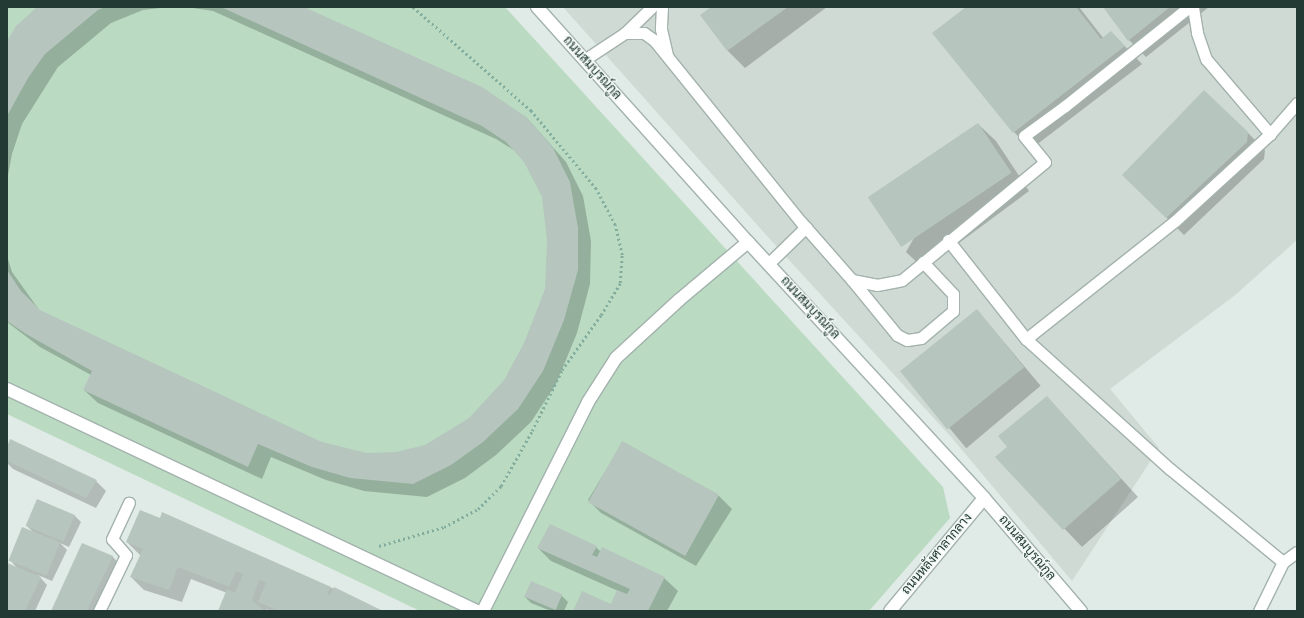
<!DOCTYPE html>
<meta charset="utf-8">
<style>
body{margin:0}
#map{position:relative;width:1304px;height:618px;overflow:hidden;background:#e0eae6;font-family:"IBM Plex Sans",Sarabun,sans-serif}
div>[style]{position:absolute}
.built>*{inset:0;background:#cfdad4}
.green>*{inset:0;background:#badbc2}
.shadow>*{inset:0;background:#0003;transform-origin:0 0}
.building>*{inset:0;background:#b6c5be;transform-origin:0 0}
.path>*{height:2.5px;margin-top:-1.25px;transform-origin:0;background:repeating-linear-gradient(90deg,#82ad9e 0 2px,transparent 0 5px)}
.roads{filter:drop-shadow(1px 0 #a3b2ad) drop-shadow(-1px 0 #a3b2ad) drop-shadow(0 1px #a3b2ad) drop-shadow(0 -1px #a3b2ad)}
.service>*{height:11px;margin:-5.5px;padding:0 5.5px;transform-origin:5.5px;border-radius:5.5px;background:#fff}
.minor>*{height:12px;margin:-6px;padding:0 6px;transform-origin:6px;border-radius:6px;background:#fff}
.tertiary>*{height:12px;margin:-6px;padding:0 6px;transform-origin:6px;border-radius:6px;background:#fff}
span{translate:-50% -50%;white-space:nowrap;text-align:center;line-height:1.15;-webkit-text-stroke:3px #f1f7f4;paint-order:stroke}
.street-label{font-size:13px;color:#223a33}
.frame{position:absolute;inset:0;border:8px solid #223a33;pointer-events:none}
</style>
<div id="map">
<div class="built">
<div style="clip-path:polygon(563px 7px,1297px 7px,1297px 240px,1234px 296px,1110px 389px,1159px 448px,1072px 581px,952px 438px,768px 237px)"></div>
</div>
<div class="green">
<div style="clip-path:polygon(7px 7px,505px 7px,943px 487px,950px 518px,869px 611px,420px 611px,7px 414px)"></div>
</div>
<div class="shadow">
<div style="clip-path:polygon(39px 7px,169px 7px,143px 10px,111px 23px,58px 67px,22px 124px,12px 154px,7px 181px,7px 42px)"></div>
<div style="clip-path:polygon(186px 7px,301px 7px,526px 117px,566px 162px,583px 196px,591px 241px,590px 284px,577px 333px,556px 384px,531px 422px,496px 455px,465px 478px,427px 497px,364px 491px,326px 480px,271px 457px,262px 479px,98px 403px,84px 390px,91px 375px,40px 347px,7px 322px,7px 256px,12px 272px,40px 311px,322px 443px,367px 454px,396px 453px,425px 446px,470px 419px,505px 381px,525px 343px,546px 289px,548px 241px,543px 196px,525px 162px,517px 152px,496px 139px,213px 11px)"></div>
<div style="clip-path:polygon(713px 7px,827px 7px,745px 68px,728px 51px,702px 16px)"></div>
<div style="clip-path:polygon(968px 7px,1079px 7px,1104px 39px,1111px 32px,1142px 64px,1031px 149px,1014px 132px)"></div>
<div style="clip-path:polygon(1104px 7px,1209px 7px,1146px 57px,1129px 40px)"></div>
<div style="clip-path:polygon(978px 124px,996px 141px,1029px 191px,924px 269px,906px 252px)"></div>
<div style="clip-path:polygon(1247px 132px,1265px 150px,1264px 159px,1184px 235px,1124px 175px)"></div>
<div style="left:977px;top:310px;width:99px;height:97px;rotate:50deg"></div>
<div style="clip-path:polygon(1047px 397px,1138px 497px,1082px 547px,997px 458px,1008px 447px)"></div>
<div style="clip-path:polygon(623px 442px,719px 496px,732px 509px,696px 566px,601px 513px,588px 500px)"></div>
<div style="clip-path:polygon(7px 449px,96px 481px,106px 491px,96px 508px,13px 469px,7px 463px)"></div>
<div style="clip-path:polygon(74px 515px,81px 522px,69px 547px,60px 543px,67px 550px,52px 581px,38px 575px,47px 585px,35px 611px,7px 611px,7px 565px,18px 569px,10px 560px,34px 533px,27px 526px)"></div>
<div style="clip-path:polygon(127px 542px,330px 587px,380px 611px,269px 611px,267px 609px,266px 611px,219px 611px,227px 593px,191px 579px,182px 602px,144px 590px,131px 577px,141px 556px)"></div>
<div style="clip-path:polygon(596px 547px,601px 552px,664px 578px,678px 591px,667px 611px,574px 611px,611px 606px,618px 591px,551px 561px,538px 548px)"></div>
<div style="clip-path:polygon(112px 556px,122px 567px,102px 611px,53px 611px)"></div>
<div style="clip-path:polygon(561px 595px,568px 602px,564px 611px,551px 611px,531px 603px,524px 596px)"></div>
</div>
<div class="building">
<div style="clip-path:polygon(37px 7px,105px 7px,98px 10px,45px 54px,28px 78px,7px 116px,7px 41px,16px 26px)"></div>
<div style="clip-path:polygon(221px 7px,304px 7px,482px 87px,526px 117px,553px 148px,570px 182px,578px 228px,578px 270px,564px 320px,543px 371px,518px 409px,483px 442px,451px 465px,413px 484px,350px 478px,312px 467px,258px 444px,248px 467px,83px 390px,92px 371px,26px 334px,7px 321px,7px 270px,21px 291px,40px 310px,322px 442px,367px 453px,396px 452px,425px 445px,469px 418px,504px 380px,524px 343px,545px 289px,547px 241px,542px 197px,524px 162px,506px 142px,482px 126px)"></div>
<div style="clip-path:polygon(711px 7px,788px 7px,727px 51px,700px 15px)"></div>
<div style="clip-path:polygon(966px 7px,1076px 7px,1101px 39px,1111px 31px,1125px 46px,1013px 133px,932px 33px)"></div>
<div style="clip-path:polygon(1103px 7px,1170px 7px,1128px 41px)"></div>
<div style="clip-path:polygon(1204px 90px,1248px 132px,1247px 142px,1166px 218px,1122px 175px)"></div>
<div style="left:978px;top:123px;width:60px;height:133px;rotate:56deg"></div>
<div style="left:977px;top:309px;width:75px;height:99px;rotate:51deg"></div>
<div style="clip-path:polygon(1047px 396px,1121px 479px,1063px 530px,995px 457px,1007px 447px,998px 436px)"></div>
<div style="clip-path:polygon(10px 439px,97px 480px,86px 498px,7px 461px,7px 447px)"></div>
<div style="left:622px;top:441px;width:111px;height:70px;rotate:29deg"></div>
<div style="left:37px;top:499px;width:41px;height:29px;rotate:23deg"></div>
<div style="clip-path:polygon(140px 510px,160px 518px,162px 512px,331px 587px,327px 594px,330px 595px,334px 587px,383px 611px,279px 611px,258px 602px,266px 582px,259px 580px,252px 600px,264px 611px,218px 611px,227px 589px,235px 593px,243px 574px,236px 571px,229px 587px,178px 567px,169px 590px,130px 577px,143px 549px,126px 542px)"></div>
<div style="clip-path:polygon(550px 524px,597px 546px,592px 555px,597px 557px,602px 547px,665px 577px,648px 611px,573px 611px,582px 591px,611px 604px,617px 590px,627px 594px,630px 589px,537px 548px)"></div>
<div style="left:22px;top:527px;width:41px;height:36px;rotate:22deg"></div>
<div style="clip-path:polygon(82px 543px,113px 556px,87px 611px,51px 611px)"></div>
<div style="clip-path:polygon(7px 563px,41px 577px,25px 611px,7px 611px)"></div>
<div style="left:531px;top:581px;width:34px;height:17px;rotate:23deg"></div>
</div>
<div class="path">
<div style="left:379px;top:546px;width:68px;rotate:-16.3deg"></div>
<div style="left:444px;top:527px;width:38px;rotate:-28deg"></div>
<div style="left:478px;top:509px;width:33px;rotate:-45deg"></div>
<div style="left:501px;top:486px;width:63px;rotate:-60.6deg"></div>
<div style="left:532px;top:431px;width:68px;rotate:-63.8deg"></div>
<div style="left:562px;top:370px;width:67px;rotate:-54.7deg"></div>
<div style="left:601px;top:315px;width:37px;rotate:-59deg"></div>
<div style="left:620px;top:283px;width:28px;rotate:-86deg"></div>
<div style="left:622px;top:255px;width:31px;rotate:-103deg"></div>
<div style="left:615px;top:225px;width:41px;rotate:-117.8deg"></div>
<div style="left:596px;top:189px;width:102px;rotate:-129.8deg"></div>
<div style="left:531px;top:111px;width:158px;rotate:-138.8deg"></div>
</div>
<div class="roads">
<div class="service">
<div style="left:662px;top:7px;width:22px;rotate:93deg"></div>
<div style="left:661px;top:29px;width:26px;rotate:77deg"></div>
<div style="left:1193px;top:7px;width:26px;rotate:81deg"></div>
<div style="left:1197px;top:33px;width:28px;rotate:71deg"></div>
<div style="left:1206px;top:59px;width:99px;rotate:49.5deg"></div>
<div style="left:625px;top:33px;width:19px"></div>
<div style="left:644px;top:33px;width:12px;rotate:35deg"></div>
<div style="left:654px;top:40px;width:234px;rotate:51.1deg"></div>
<div style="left:801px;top:222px;width:77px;rotate:48.7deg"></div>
<div style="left:852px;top:280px;width:25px;rotate:11deg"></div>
<div style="left:877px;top:285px;width:25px;rotate:-11deg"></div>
<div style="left:902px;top:280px;width:185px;rotate:-39.5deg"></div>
<div style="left:1045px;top:162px;width:33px;rotate:-129deg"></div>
<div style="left:1024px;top:136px;width:51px;rotate:-36.2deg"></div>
<div style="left:1065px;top:106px;width:159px;rotate:-38.6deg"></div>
<div style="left:584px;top:60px;width:49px;rotate:-33.4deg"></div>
<div style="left:625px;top:33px;width:37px;rotate:-44deg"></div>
<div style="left:948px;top:240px;width:126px;rotate:51.8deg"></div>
<div style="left:1026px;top:339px;width:194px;rotate:42.1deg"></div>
<div style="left:1170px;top:469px;width:146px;rotate:39.5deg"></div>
<div style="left:1283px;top:562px;width:55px;rotate:116.1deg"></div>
<div style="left:768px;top:264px;width:53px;rotate:-44.2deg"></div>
<div style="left:852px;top:280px;width:71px;rotate:50.7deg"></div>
<div style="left:897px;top:335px;width:11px;rotate:27deg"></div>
<div style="left:907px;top:340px;width:14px;rotate:-8deg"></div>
<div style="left:921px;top:338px;width:42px;rotate:-40.2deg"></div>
<div style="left:953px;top:311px;width:17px;rotate:-90deg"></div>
<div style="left:953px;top:294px;width:44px;rotate:-133.2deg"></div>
<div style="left:1026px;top:339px;width:190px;rotate:-38.4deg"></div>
<div style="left:1175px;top:221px;width:129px;rotate:-42.5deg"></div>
<div style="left:1270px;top:134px;width:41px;rotate:-48.9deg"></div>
<div style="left:1283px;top:562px;width:17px;rotate:-36deg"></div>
<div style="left:99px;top:611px;width:62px;rotate:-64.3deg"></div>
<div style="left:126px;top:555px;width:21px;rotate:-131deg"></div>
<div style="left:112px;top:539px;width:40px;rotate:-65deg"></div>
</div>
<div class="minor">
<div style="left:7px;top:389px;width:520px;rotate:25.28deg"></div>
<div style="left:483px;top:611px;width:234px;rotate:-63.3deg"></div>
<div style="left:588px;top:402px;width:52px;rotate:-57.5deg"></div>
<div style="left:616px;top:358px;width:86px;rotate:-42.6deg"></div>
<div style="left:679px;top:300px;width:90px;rotate:-40deg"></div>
</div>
<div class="tertiary">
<div style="left:537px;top:7px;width:316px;rotate:48.1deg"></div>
<div style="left:748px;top:242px;width:348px;rotate:47.3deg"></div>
<div style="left:984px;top:498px;width:149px;rotate:49.4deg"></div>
<div style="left:890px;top:611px;width:147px;rotate:-50.2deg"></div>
</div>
</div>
<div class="street-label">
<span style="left:592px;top:68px;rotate:48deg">ถนนสมบูรณ์กูล</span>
<span style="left:810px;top:308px;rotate:47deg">ถนนสมบูรณ์กูล</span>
<span style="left:1027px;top:548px;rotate:50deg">ถนนสมบูรณ์กูล</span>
<span style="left:937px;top:554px;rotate:-50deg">ถนนหลังศาลากลาง</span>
</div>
<div class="frame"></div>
</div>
